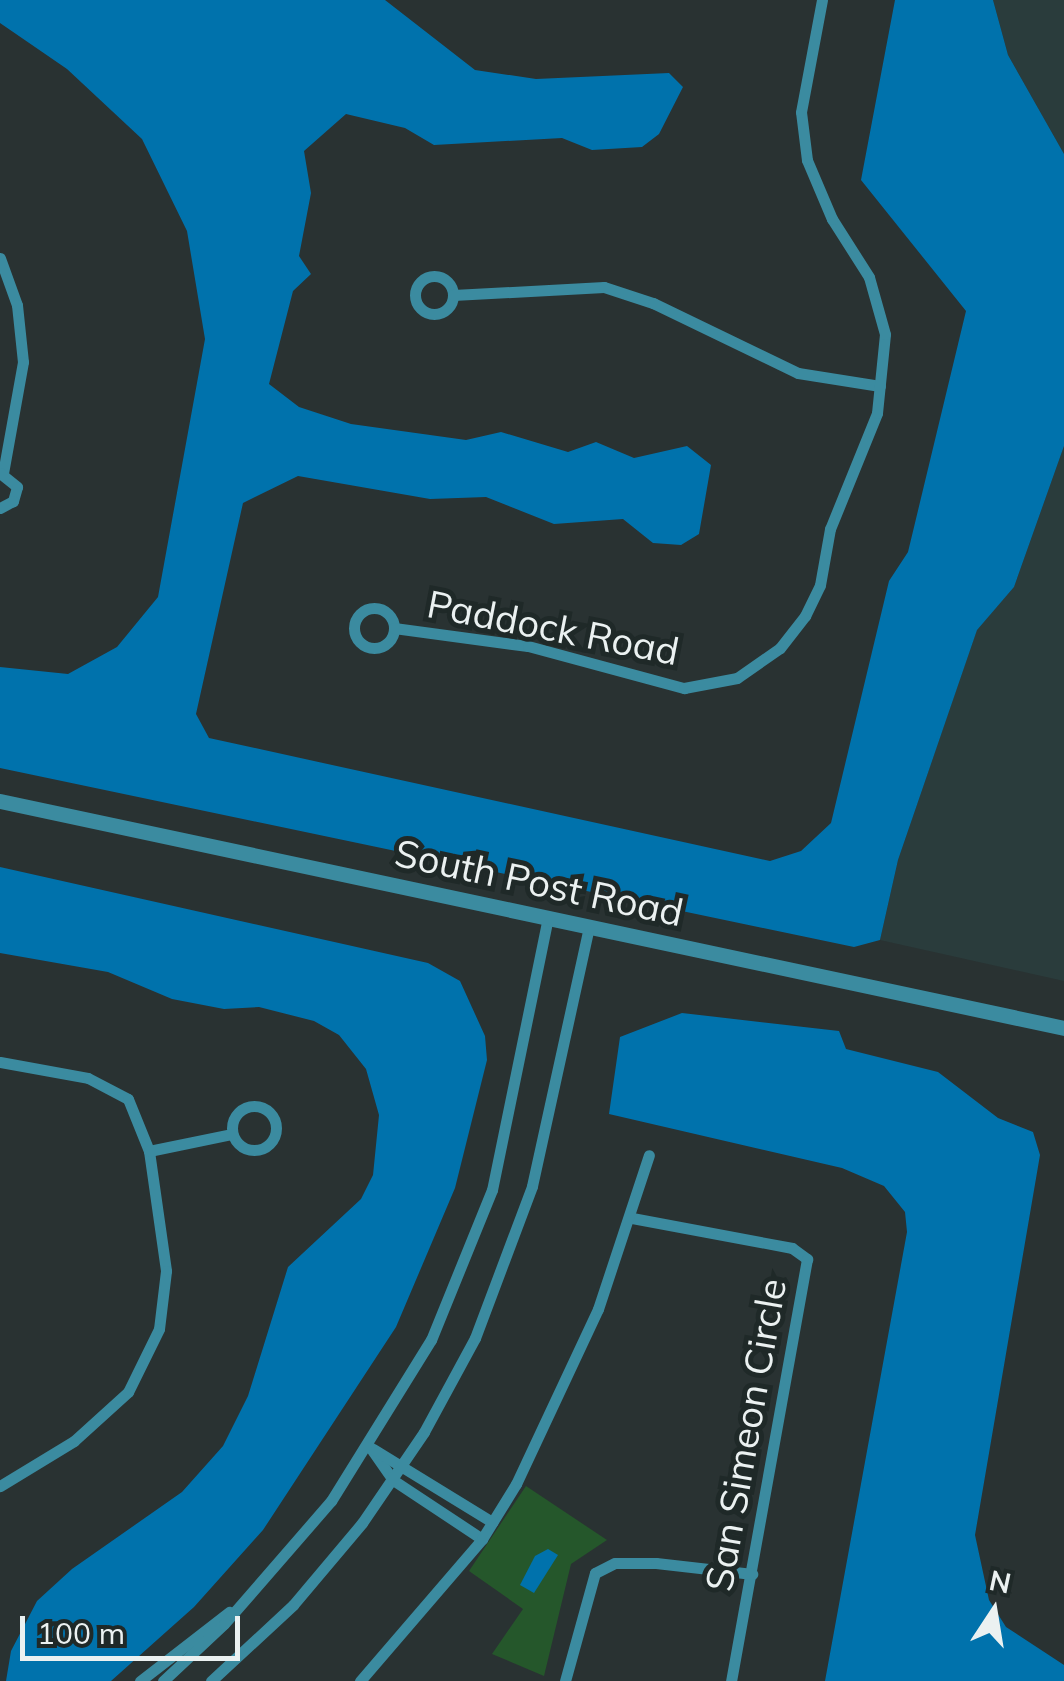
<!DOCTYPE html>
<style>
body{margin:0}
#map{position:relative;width:1064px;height:1681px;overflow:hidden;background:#293232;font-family:Mulish,sans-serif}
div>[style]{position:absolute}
.built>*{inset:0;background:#2a3c3c}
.green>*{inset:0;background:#25572b}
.water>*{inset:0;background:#0072ac}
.minor>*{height:11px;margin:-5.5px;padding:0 5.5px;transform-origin:5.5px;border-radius:5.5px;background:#3b8ba0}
.minor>.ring{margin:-5.5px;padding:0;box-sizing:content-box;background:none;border:11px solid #3b8ba0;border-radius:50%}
.tertiary>*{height:15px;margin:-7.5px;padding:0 7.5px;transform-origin:7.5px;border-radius:7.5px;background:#3b8ba0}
span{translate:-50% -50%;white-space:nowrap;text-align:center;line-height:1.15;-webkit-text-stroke:10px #1f2928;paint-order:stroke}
.street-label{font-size:38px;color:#ebf1f1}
.north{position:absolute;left:944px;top:1561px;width:100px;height:100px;-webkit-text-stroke:8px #1f2928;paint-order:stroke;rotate:12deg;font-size:28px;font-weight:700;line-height:40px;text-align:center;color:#ebf1f1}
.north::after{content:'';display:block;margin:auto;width:35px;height:45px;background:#ebf1f1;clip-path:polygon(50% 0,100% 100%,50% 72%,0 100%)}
.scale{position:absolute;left:20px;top:1616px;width:220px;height:45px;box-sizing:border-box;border:5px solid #ebf1f1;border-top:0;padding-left:12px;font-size:30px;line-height:35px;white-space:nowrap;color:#ebf1f1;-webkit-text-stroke:8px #1f2928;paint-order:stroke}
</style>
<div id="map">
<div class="built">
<div style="clip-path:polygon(993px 0,1064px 0,1064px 154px,1008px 55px)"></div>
<div style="clip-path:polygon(1064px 446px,1064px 981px,880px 940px,898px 860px,977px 629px,1014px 587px)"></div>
</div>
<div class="green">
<div style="clip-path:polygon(526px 1486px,607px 1540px,571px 1564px,544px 1676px,492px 1654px,523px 1609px,469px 1571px)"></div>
</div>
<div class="water">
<div style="clip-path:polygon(0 0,385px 0,475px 70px,536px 79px,669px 73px,683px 87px,659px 134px,642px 147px,592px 150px,562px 138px,434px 145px,405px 128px,346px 114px,304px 151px,311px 193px,299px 256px,311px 274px,293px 291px,269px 384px,299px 407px,351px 424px,466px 440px,501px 432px,568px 452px,596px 442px,634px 458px,687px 446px,711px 465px,699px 534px,681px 545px,653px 543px,623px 519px,554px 524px,486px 497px,430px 499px,298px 476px,243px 503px,196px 714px,209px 738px,770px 861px,801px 851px,831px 823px,889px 581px,908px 552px,966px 311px,861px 180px,895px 0,993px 0,1008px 55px,1064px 154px,1064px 446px,1014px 587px,977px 630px,898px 860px,880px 940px,854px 947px,0 768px,0 667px,68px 674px,117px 647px,158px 597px,205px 339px,187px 231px,142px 139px,67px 69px,0 23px)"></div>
<div style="clip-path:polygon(0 867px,428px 963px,460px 981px,485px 1036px,487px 1060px,455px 1188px,396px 1327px,263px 1530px,194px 1607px,111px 1681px,6px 1681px,11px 1651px,37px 1601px,72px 1569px,182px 1492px,223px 1446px,248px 1396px,288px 1267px,361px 1199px,373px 1175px,379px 1115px,366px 1069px,339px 1035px,314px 1021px,259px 1007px,224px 1009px,172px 999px,108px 972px,0 953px)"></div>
<div style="clip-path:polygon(682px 1013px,839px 1031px,846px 1049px,938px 1072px,998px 1118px,1033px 1132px,1040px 1155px,975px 1535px,989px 1600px,1006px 1627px,1064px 1665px,1064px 1681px,825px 1681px,907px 1232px,905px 1212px,884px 1186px,842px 1168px,609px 1114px,620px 1037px)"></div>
<div style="clip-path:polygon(548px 1549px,558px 1555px,534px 1593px,520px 1585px,535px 1556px)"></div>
</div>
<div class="minor">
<div style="left:0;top:258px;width:50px;rotate:70.1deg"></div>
<div style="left:17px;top:305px;width:57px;rotate:84deg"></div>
<div style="left:23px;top:362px;width:113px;rotate:100.2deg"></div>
<div class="ring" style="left:415px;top:276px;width:27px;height:27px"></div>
<div style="left:453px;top:295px;width:151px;rotate:-3deg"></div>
<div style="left:604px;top:287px;width:52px;rotate:18.1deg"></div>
<div style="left:653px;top:303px;width:161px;rotate:25.8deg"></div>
<div style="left:798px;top:373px;width:83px;rotate:9deg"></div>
<div style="left:0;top:473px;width:22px;rotate:39deg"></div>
<div style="left:17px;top:487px;width:15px;rotate:106deg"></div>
<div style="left:13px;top:501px;width:15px;rotate:152deg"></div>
<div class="ring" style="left:354px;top:608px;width:29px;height:29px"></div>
<div style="left:394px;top:628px;width:135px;rotate:7.7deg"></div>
<div style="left:528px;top:646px;width:162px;rotate:15.1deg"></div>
<div style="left:684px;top:688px;width:54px;rotate:-10.7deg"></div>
<div style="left:737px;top:678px;width:52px;rotate:-34.9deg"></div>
<div style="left:780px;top:648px;width:41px;rotate:-52deg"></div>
<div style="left:805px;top:616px;width:34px;rotate:-64deg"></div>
<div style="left:820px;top:585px;width:57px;rotate:-79.9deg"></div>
<div style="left:830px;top:529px;width:125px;rotate:-67.9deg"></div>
<div style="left:877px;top:413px;width:79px;rotate:-84.2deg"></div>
<div style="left:885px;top:334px;width:59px;rotate:-105.7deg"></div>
<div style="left:869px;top:277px;width:69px;rotate:-122.5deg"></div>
<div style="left:832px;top:219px;width:64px;rotate:-113deg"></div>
<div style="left:807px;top:160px;width:48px;rotate:-97.1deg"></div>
<div style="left:801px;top:112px;width:114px;rotate:-79.4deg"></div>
<div style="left:0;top:1062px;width:89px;rotate:10.3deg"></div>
<div style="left:88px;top:1078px;width:45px;rotate:27.7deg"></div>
<div style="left:128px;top:1099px;width:56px;rotate:68deg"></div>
<div style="left:149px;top:1151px;width:121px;rotate:81.9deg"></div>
<div style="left:166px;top:1271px;width:58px;rotate:96.9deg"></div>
<div style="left:159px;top:1329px;width:70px;rotate:116.2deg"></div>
<div style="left:128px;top:1392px;width:73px;rotate:137.8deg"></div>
<div style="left:74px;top:1441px;width:87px;rotate:148.7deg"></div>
<div class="ring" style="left:232px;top:1106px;width:33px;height:33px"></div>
<div style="left:149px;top:1151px;width:85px;rotate:-11.6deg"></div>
<div style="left:632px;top:1218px;width:163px;rotate:10.6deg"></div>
<div style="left:792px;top:1248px;width:19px;rotate:36deg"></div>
<div style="left:807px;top:1259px;width:429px;rotate:100.2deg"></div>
<div style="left:370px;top:1447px;width:40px;rotate:55.1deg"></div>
<div style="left:393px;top:1480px;width:107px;rotate:33.5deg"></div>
<div style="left:373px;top:1449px;width:140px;rotate:31.5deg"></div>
<div style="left:140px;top:1681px;width:113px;rotate:-37.8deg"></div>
<div style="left:163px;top:1681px;width:83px;rotate:-43.1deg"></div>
<div style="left:224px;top:1624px;width:163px;rotate:-49deg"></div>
<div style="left:331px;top:1501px;width:190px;rotate:-58.2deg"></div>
<div style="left:431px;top:1340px;width:162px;rotate:-67.9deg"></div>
<div style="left:492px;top:1190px;width:278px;rotate:-78.4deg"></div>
<div style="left:211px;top:1681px;width:112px;rotate:-42.8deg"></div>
<div style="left:293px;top:1605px;width:107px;rotate:-49.9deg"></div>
<div style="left:362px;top:1523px;width:110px;rotate:-55.7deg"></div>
<div style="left:424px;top:1432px;width:107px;rotate:-61.5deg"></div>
<div style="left:475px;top:1338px;width:162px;rotate:-69.4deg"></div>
<div style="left:532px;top:1186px;width:265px;rotate:-77.6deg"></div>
<div style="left:360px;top:1681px;width:187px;rotate:-49.3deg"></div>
<div style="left:482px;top:1539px;width:65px;rotate:-58.3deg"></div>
<div style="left:516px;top:1484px;width:193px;rotate:-64.9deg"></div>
<div style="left:598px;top:1309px;width:162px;rotate:-71.7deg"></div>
<div style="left:565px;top:1681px;width:112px;rotate:-74.5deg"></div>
<div style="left:595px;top:1573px;width:22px;rotate:-27deg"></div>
<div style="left:615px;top:1563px;width:41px"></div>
<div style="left:656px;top:1563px;width:97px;rotate:6.5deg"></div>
</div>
<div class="tertiary">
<div style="left:0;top:801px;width:1088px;rotate:12.04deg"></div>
</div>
<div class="street-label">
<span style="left:553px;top:628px;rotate:11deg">Paddock Road</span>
<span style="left:539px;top:883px;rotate:12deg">South Post Road</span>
<span style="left:746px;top:1435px;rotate:-80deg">San Simeon Circle</span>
</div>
<div class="north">N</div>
<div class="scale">100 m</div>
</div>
